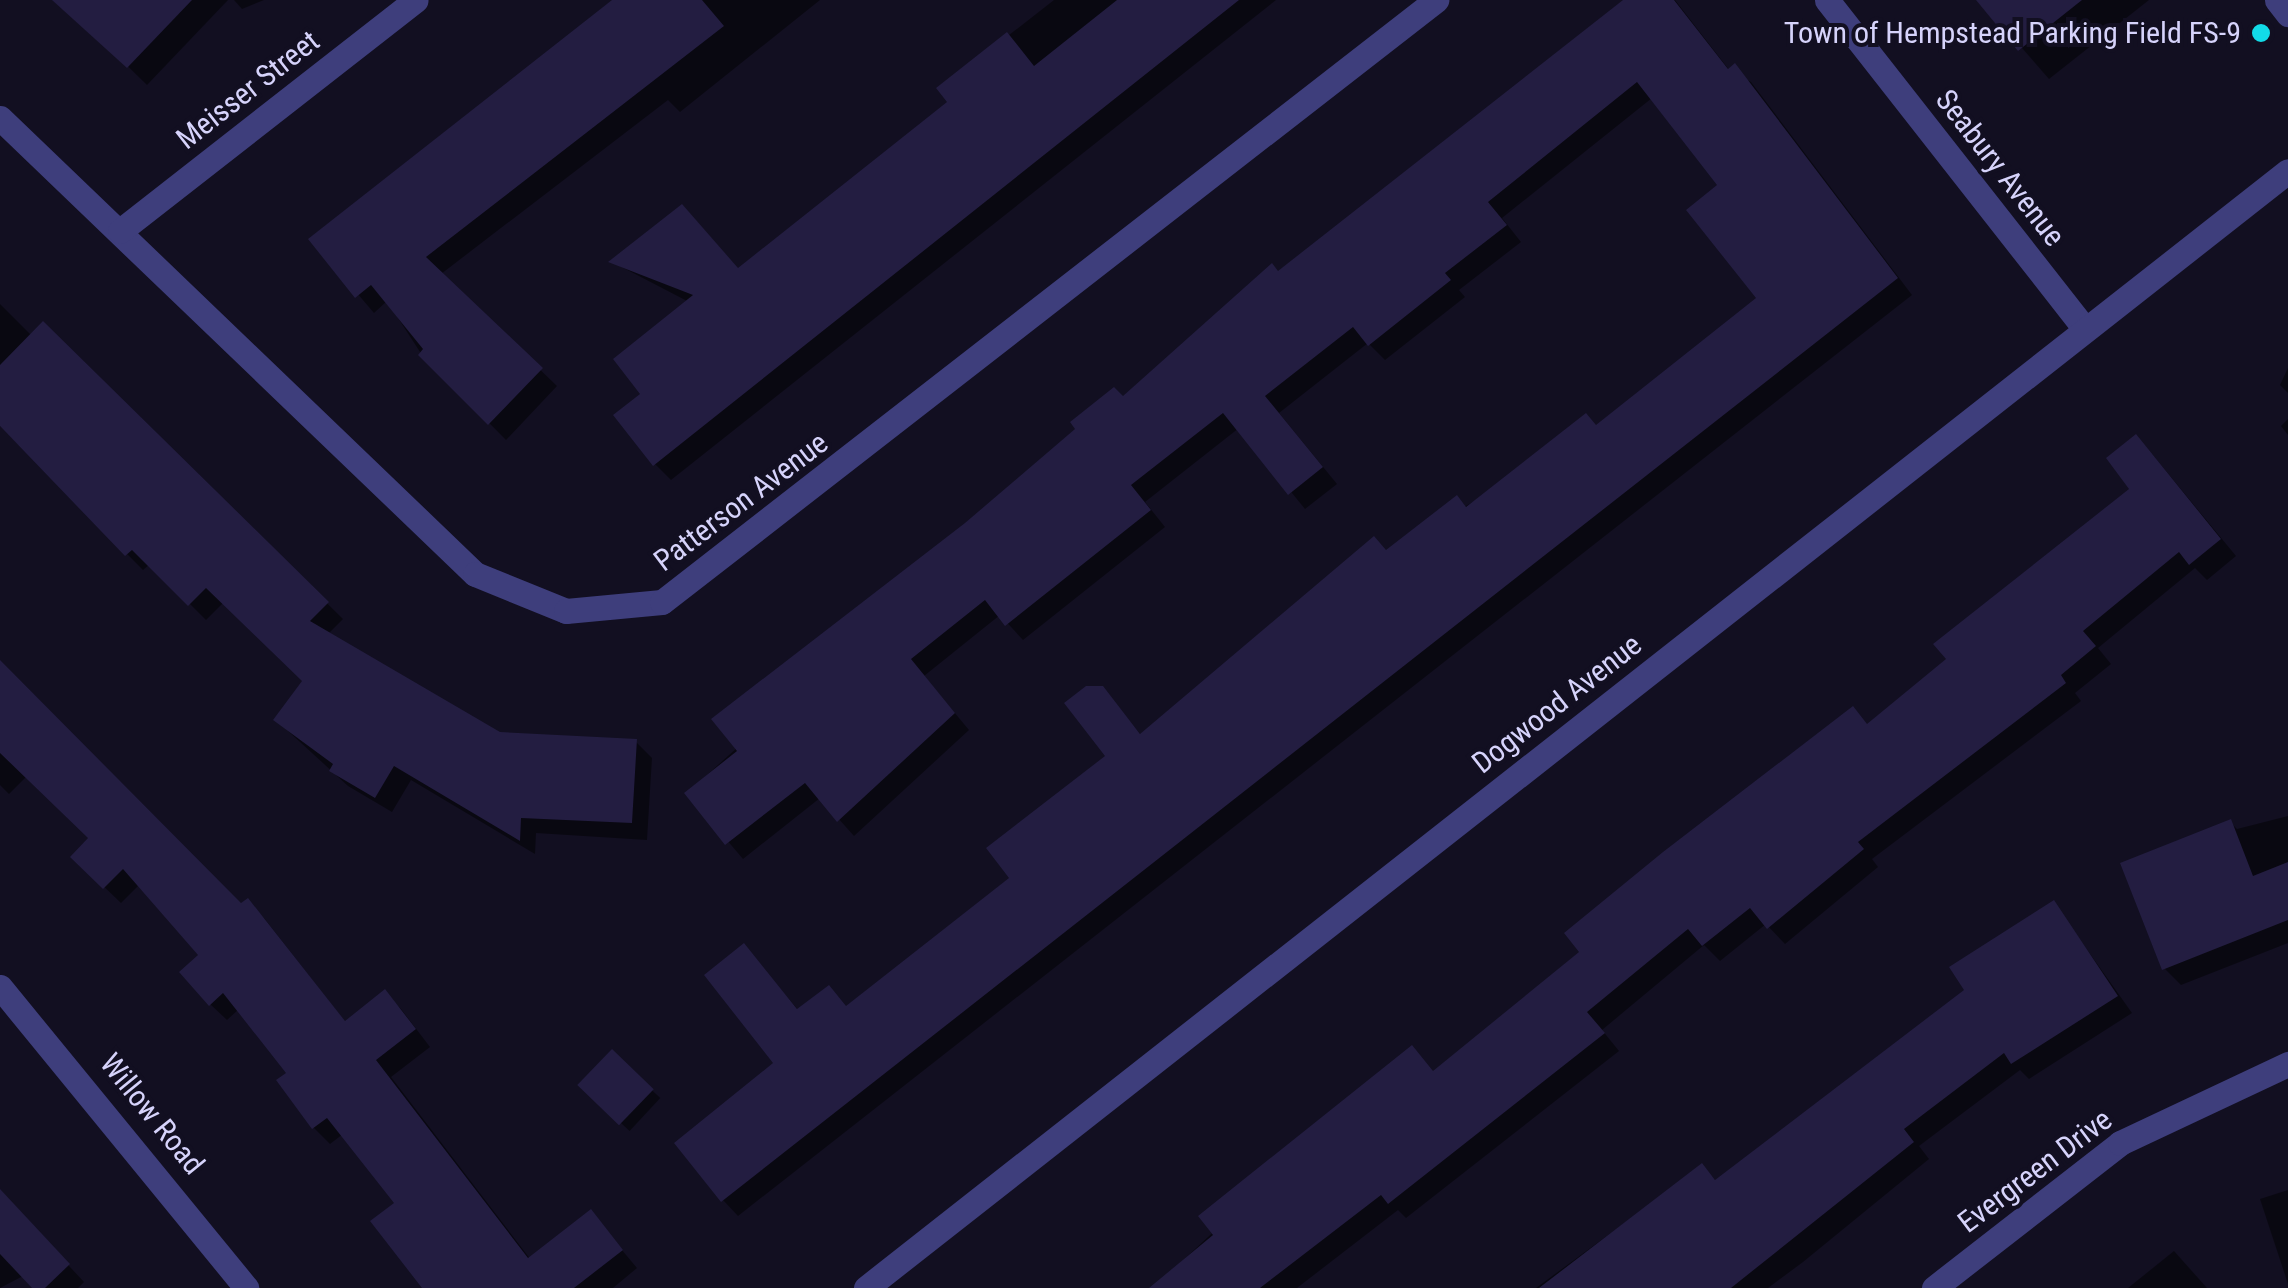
<!DOCTYPE html>
<style>
body{margin:0}
#map{position:relative;width:2288px;height:1288px;overflow:hidden;background:#120f21;font-family:"Roboto Condensed",sans-serif}
div>[style]{position:absolute}
.shadow>*{inset:0;background:#0007;transform-origin:0 0}
.building>*{inset:0;background:#231d41;transform-origin:0 0}
.service>*{height:25px;margin:-12.5px;padding:0 12.5px;transform-origin:12.5px;border-radius:12.5px;background:#3e3e7c}
.minor>*{height:25px;margin:-12.5px;padding:0 12.5px;transform-origin:12.5px;border-radius:12.5px;background:#3e3e7c}
.tertiary>*{height:25px;margin:-12.5px;padding:0 12.5px;transform-origin:12.5px;border-radius:12.5px;background:#3e3e7c}
.dots>*{width:28px;height:28px;translate:-50% -50%;box-sizing:border-box;border:5px solid #120f21;border-radius:50%}
span{translate:-50% -50%;white-space:nowrap;text-align:center;line-height:1.15;-webkit-text-stroke:8px #120f21;paint-order:stroke}
.poi-label{font-size:30px;color:#d6d3fb}
.right{translate:-100% -50%;text-align:right}
.street-label{font-size:30px;color:#d6d3fb}
</style>
<div id="map">
<div class="shadow">
<div style="clip-path:polygon(60px 0,228px 0,147px 85px)"></div>
<div style="clip-path:polygon(234px 0,264px 0,242px 9px)"></div>
<div style="clip-path:polygon(617px 0,820px 0,680px 112px,668px 100px,441px 274px,557px 386px,506px 440px,422px 355px,387px 301px,374px 313px,311px 239px)"></div>
<div style="clip-path:polygon(1054px 0,1276px 0,671px 480px,655px 464px,643px 395px,689px 302px,612px 262px,739px 270px,951px 103px,940px 89px)"></div>
<div style="clip-path:polygon(1627px 0,1675px 0,1730px 71px,1751px 82px,1912px 295px,738px 1216px,723px 1200px,776px 1063px,744px 946px,799px 1011px,847px 1008px,1013px 879px,1108px 756px,1102px 689px,1142px 736px,1387px 553px,1597px 428px,1760px 298px,1721px 186px,1652px 98px,1502px 218px,1521px 242px,1459px 290px,1465px 297px,1385px 360px,1368px 343px,1279px 413px,1337px 484px,1305px 509px,1239px 428px,1145px 502px,1165px 527px,1023px 640px,1000px 615px,924px 676px,969px 730px,854px 836px,820px 798px,743px 859px,687px 793px,1123px 399px)"></div>
<div style="clip-path:polygon(1980px 0,2149px 0,2049px 79px)"></div>
<div style="clip-path:polygon(0 304px,32px 336px,43px 324px,343px 619px,328px 634px,500px 735px,636px 742px,652px 758px,647px 840px,536px 833px,535px 854px,411px 780px,392px 812px,348px 786px,276px 720px,305px 681px,224px 602px,206px 620px,150px 564px,143px 570px,0 426px)"></div>
<div style="clip-path:polygon(2288px 368px,2288px 393px,2280px 385px)"></div>
<div style="clip-path:polygon(2288px 419px,2288px 435px,2281px 426px)"></div>
<div style="clip-path:polygon(2152px 454px,2236px 556px,2207px 580px,2195px 568px,2098px 648px,2111px 664px,2075px 693px,2081px 701px,1872px 859px,1878px 867px,1785px 944px,1766px 924px,1720px 961px,1704px 945px,1602px 1030px,1619px 1051px,1406px 1218px,1398px 1210px,1297px 1288px,1153px 1288px,1412px 1048px,1434px 1073px,1950px 659px,2133px 489px)"></div>
<div style="clip-path:polygon(0 664px,241px 907px,247px 901px,264px 918px,346px 1023px,385px 993px,401px 1009px,430px 1047px,391px 1077px,531px 1260px,591px 1213px,637px 1268px,613px 1288px,426px 1288px,397px 1204px,343px 1134px,330px 1144px,314px 1128px,279px 1081px,290px 1073px,239px 1009px,227px 1020px,210px 1004px,201px 956px,139px 885px,121px 903px,73px 857px,92px 838px,27px 776px,9px 794px,0 785px)"></div>
<div style="clip-path:polygon(2288px 816px,2288px 943px,2181px 985px,2165px 969px,2230px 822px,2237px 829px)"></div>
<div style="clip-path:polygon(2054px 903px,2132px 1013px,2029px 1079px,2020px 1070px,1919px 1146px,1929px 1159px,1803px 1262px,1768px 1288px,1536px 1288px,1702px 1166px,1717px 1182px,1967px 991px)"></div>
<div style="left:612px;top:1053px;width:66px;height:45px;rotate:43deg"></div>
<div style="clip-path:polygon(2288px 1190px,2288px 1284px,2260px 1199px)"></div>
<div style="clip-path:polygon(0 1192px,84px 1282px,78px 1288px,35px 1288px,23px 1276px,0 1288px)"></div>
<div style="clip-path:polygon(2174px 1251px,2207px 1288px,2128px 1288px)"></div>
</div>
<div class="building">
<div style="clip-path:polygon(52px 0,192px 0,127px 68px)"></div>
<div style="clip-path:polygon(612px 0,702px 0,724px 26px,426px 257px,543px 368px,488px 425px,418px 355px,423px 349px,371px 285px,355px 298px,308px 239px)"></div>
<div style="clip-path:polygon(1117px 0,1239px 0,653px 466px,613px 415px,640px 394px,613px 359px,693px 295px,608px 262px,682px 204px,738px 268px,947px 102px,936px 88px,1007px 32px,1034px 66px)"></div>
<div style="clip-path:polygon(1623px 0,1674px 0,1728px 69px,1735px 63px,1898px 278px,721px 1202px,674px 1143px,773px 1063px,704px 975px,744px 943px,797px 1009px,829px 985px,846px 1006px,1009px 878px,986px 848px,1105px 756px,1064px 703px,1086px 686px,1103px 686px,1140px 734px,1374px 536px,1386px 550px,1457px 495px,1466px 507px,1586px 413px,1596px 425px,1756px 298px,1686px 210px,1717px 185px,1637px 82px,1488px 202px,1507px 225px,1445px 273px,1451px 280px,1368px 346px,1353px 327px,1265px 396px,1323px 467px,1288px 495px,1223px 413px,1131px 485px,1151px 510px,1005px 626px,985px 600px,911px 659px,955px 713px,837px 822px,805px 783px,725px 845px,684px 793px,737px 751px,711px 719px,965px 523px,1075px 429px,1070px 422px,1114px 387px,1123px 396px,1272px 263px,1278px 271px)"></div>
<div style="clip-path:polygon(1976px 0,2082px 0,2018px 51px)"></div>
<div style="clip-path:polygon(43px 321px,329px 602px,310px 621px,500px 732px,637px 739px,632px 823px,521px 818px,520px 841px,394px 766px,375px 798px,329px 771px,333px 764px,273px 720px,302px 681px,206px 588px,188px 606px,132px 550px,125px 556px,0 426px,0 365px)"></div>
<div style="clip-path:polygon(2136px 434px,2221px 539px,2189px 565px,2179px 552px,2083px 631px,2096px 646px,2061px 675px,2066px 683px,1858px 842px,1864px 849px,1767px 929px,1750px 908px,1702px 946px,1688px 929px,1587px 1012px,1605px 1033px,1388px 1204px,1381px 1195px,1260px 1288px,1149px 1288px,1213px 1235px,1198px 1216px,1412px 1045px,1433px 1071px,1579px 952px,1564px 933px,1663px 852px,1853px 706px,1867px 724px,1946px 659px,1933px 644px,2129px 489px,2106px 458px)"></div>
<div style="clip-path:polygon(0 660px,241px 903px,248px 898px,345px 1021px,385px 989px,416px 1029px,376px 1060px,528px 1258px,591px 1209px,623px 1250px,574px 1288px,422px 1288px,370px 1221px,394px 1203px,327px 1118px,312px 1129px,276px 1080px,286px 1073px,223px 993px,209px 1006px,179px 972px,198px 955px,123px 869px,103px 889px,70px 857px,88px 838px,0 753px)"></div>
<div style="clip-path:polygon(2231px 819px,2253px 876px,2288px 862px,2288px 920px,2162px 970px,2120px 863px)"></div>
<div style="clip-path:polygon(2054px 900px,2118px 996px,2011px 1064px,2004px 1053px,1904px 1129px,1914px 1142px,1731px 1288px,1539px 1288px,1702px 1163px,1715px 1180px,1964px 990px,1949px 967px)"></div>
<div style="left:612px;top:1049px;width:58px;height:50px;rotate:44deg"></div>
<div style="clip-path:polygon(0 1189px,70px 1264px,45px 1288px,32px 1288px,0 1254px)"></div>
</div>
<div class="service">
<div style="left:2277px;top:0;width:18px;rotate:52deg"></div>
</div>
<div class="minor">
<div style="left:1827px;top:0;width:418px;rotate:51.9deg"></div>
<div style="left:0;top:118px;width:658px;rotate:43.83deg"></div>
<div style="left:475px;top:574px;width:98px;rotate:22.1deg"></div>
<div style="left:566px;top:611px;width:96px;rotate:-5.4deg"></div>
<div style="left:662px;top:602px;width:981px;rotate:-37.87deg"></div>
<div style="left:120px;top:231px;width:375px;rotate:-38deg"></div>
<div style="left:0;top:987px;width:389px;rotate:50.7deg"></div>
<div style="left:1934px;top:1288px;width:236px;rotate:-37.9deg"></div>
<div style="left:2120px;top:1143px;width:186px;rotate:-25.2deg"></div>
</div>
<div class="tertiary">
<div style="left:866px;top:1288px;width:1808px;rotate:-38.15deg"></div>
</div>
<div class="dots">
<div style="left:2261px;top:33px;background:#12dbe8"></div>
</div>
<div class="poi-label">
<span class="right" style="left:2241px;top:33px">Town of Hempstead Parking Field FS-9</span>
</div>
<div class="street-label">
<span style="left:248px;top:90px;rotate:-38deg">Meisser Street</span>
<span style="left:2000px;top:168px;rotate:52deg">Seabury Avenue</span>
<span style="left:741px;top:502px;rotate:-37deg">Patterson Avenue</span>
<span style="left:1557px;top:704px;rotate:-38deg">Dogwood Avenue</span>
<span style="left:152px;top:1114px;rotate:51deg">Willow Road</span>
<span style="left:2035px;top:1171px;rotate:-37deg">Evergreen Drive</span>
</div>
</div>
